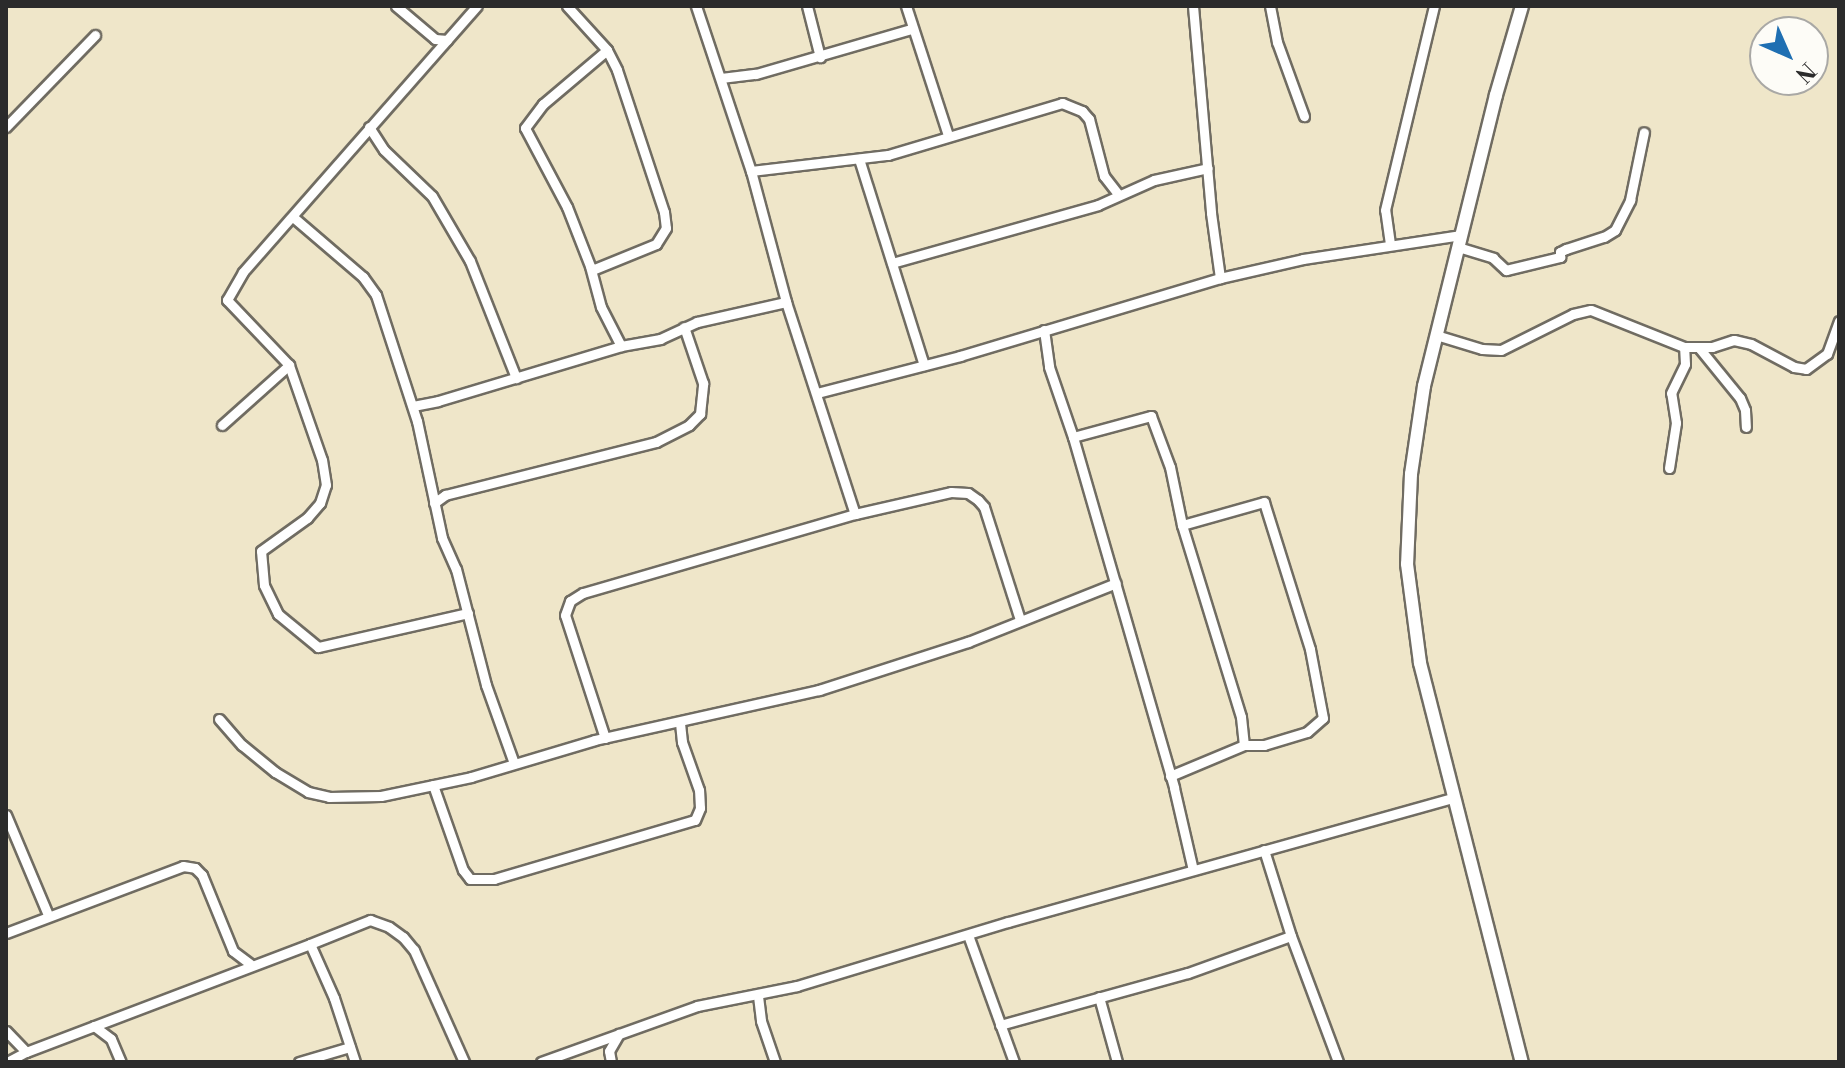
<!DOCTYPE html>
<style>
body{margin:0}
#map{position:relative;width:1845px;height:1068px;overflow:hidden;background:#efe6c9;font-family:"Libre Bodoni",serif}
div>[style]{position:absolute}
.roads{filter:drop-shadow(2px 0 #706c62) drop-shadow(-2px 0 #706c62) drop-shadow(0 2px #706c62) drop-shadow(0 -2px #706c62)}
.minor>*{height:9px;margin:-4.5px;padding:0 4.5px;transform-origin:4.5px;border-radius:4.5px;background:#fff}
.secondary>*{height:12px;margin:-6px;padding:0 6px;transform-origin:6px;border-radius:6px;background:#fff}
span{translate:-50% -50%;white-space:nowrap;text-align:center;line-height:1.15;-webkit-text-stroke:7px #fdfcf7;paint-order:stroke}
.frame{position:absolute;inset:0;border:8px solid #2b2b2b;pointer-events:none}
.north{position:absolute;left:1749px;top:16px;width:80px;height:80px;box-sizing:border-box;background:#fdfcf7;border:2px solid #a9a8a5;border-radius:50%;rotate:135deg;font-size:22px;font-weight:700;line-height:32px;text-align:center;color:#2b2b2b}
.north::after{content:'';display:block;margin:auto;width:28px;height:36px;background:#1f6fb2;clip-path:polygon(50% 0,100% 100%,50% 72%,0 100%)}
</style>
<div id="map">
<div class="roads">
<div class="minor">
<div style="left:396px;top:6px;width:51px;rotate:40.2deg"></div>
<div style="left:435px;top:39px;width:12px;rotate:5deg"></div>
<div style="left:567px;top:6px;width:59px;rotate:47.7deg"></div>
<div style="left:607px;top:50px;width:22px;rotate:63deg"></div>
<div style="left:617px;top:70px;width:150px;rotate:71.7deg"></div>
<div style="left:664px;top:212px;width:16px;rotate:83deg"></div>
<div style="left:666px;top:228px;width:19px;rotate:122deg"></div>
<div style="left:656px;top:244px;width:69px;rotate:157.9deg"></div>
<div style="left:696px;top:6px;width:174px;rotate:71.6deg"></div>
<div style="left:751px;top:171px;width:136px;rotate:75deg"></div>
<div style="left:786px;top:302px;width:223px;rotate:72deg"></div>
<div style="left:807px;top:6px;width:53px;rotate:75.7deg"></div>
<div style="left:906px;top:6px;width:136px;rotate:72deg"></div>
<div style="left:1193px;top:6px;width:208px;rotate:85deg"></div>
<div style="left:1211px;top:213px;width:66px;rotate:82.1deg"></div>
<div style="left:1270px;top:6px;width:37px;rotate:79deg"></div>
<div style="left:1277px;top:42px;width:79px;rotate:70deg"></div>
<div style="left:607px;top:50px;width:84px;rotate:139.8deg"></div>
<div style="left:543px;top:104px;width:30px;rotate:127deg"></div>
<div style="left:525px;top:128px;width:89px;rotate:62deg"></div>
<div style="left:567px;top:207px;width:63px;rotate:68.7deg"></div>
<div style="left:590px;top:266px;width:42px;rotate:75deg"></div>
<div style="left:601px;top:307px;width:44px;rotate:62.9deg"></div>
<div style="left:721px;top:78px;width:35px;rotate:-7deg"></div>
<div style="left:756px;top:74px;width:161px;rotate:-16.2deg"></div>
<div style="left:6px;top:127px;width:128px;rotate:-45.9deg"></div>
<div style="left:369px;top:127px;width:27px;rotate:57deg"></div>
<div style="left:384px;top:150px;width:66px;rotate:43.8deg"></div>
<div style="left:432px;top:196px;width:75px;rotate:59.7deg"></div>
<div style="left:470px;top:261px;width:126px;rotate:68.5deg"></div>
<div style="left:859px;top:159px;width:216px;rotate:72.5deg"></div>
<div style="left:751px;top:171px;width:138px;rotate:-6.7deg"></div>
<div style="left:888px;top:155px;width:182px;rotate:-16.6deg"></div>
<div style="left:1062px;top:103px;width:22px;rotate:22deg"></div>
<div style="left:1082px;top:111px;width:11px;rotate:49deg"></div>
<div style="left:1089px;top:119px;width:59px;rotate:75.3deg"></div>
<div style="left:1104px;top:176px;width:24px;rotate:52deg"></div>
<div style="left:293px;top:217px;width:92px;rotate:40.6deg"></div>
<div style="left:363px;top:277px;width:22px;rotate:54deg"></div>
<div style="left:376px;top:295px;width:133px;rotate:72deg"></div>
<div style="left:417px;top:421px;width:120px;rotate:77.9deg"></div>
<div style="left:442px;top:538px;width:34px;rotate:66deg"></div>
<div style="left:456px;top:569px;width:120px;rotate:75.5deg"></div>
<div style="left:486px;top:685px;width:83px;rotate:70.3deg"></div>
<div style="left:1390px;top:244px;width:34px;rotate:-98deg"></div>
<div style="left:1385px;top:210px;width:210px;rotate:-76.5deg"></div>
<div style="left:1458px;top:247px;width:37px;rotate:17deg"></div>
<div style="left:1493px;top:258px;width:18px;rotate:43deg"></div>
<div style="left:1506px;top:270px;width:56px;rotate:-13.5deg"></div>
<div style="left:1560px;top:257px;width:5px;rotate:-90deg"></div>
<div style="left:1560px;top:252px;width:7px;rotate:-27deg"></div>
<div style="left:1566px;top:249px;width:40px;rotate:-18deg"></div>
<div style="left:1604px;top:237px;width:13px;rotate:-32deg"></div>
<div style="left:1615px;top:230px;width:34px;rotate:-63deg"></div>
<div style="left:1630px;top:200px;width:69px;rotate:-78.4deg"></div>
<div style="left:892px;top:263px;width:214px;rotate:-15.7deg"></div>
<div style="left:1098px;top:205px;width:61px;rotate:-24.1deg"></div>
<div style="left:1154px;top:180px;width:55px;rotate:-12.5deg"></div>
<div style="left:1044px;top:330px;width:37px;rotate:82deg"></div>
<div style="left:1049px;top:367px;width:74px;rotate:71.1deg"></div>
<div style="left:1073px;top:437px;width:365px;rotate:73.9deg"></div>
<div style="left:1174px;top:788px;width:84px;rotate:77deg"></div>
<div style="left:1436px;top:335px;width:48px;rotate:16.9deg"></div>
<div style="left:1482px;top:349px;width:19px;rotate:3deg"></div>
<div style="left:1501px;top:350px;width:80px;rotate:-26.6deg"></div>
<div style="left:1573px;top:314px;width:18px;rotate:-13deg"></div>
<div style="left:1591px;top:310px;width:100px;rotate:21.7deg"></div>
<div style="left:1684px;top:347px;width:28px"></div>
<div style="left:1712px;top:347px;width:23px;rotate:-18deg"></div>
<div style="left:1734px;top:340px;width:17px;rotate:13deg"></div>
<div style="left:1751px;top:344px;width:49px;rotate:28.1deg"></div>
<div style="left:1794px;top:367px;width:12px;rotate:9deg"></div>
<div style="left:1806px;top:369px;width:26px;rotate:-36deg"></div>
<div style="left:1827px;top:354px;width:35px;rotate:-70deg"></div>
<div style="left:1700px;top:349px;width:63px;rotate:50.8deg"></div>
<div style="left:1740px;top:398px;width:13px;rotate:67deg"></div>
<div style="left:1745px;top:410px;width:17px;rotate:87deg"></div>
<div style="left:817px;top:393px;width:148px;rotate:-14.5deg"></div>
<div style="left:960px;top:356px;width:271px;rotate:-16.7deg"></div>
<div style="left:1220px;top:278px;width:85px;rotate:-12.9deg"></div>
<div style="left:1303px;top:259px;width:160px;rotate:-8.6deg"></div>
<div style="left:413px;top:406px;width:25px;rotate:-11deg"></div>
<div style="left:438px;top:401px;width:191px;rotate:-16.7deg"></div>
<div style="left:621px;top:346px;width:40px;rotate:-10deg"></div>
<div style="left:660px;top:339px;width:41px;rotate:-24.7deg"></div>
<div style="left:697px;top:322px;width:91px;rotate:-12.7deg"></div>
<div style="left:222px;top:425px;width:90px;rotate:-41.8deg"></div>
<div style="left:1073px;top:437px;width:81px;rotate:-15.1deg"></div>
<div style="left:1151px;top:416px;width:54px;rotate:69.6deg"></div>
<div style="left:1170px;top:467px;width:59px;rotate:78.3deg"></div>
<div style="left:1182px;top:525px;width:201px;rotate:72.9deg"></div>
<div style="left:1241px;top:717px;width:28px;rotate:84deg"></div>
<div style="left:1669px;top:468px;width:46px;rotate:-81.2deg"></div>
<div style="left:1676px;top:423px;width:30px;rotate:-99deg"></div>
<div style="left:1671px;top:393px;width:32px;rotate:-64deg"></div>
<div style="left:1685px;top:364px;width:17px;rotate:-93deg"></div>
<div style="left:434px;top:503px;width:14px;rotate:-36deg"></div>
<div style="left:445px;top:495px;width:218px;rotate:-14.1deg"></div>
<div style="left:656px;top:442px;width:37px;rotate:-27deg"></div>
<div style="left:689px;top:425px;width:16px;rotate:-45deg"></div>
<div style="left:700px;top:414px;width:31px;rotate:-84deg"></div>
<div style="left:703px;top:383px;width:59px;rotate:-108.7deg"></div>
<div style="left:468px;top:613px;width:154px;rotate:167.2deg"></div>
<div style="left:318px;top:647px;width:52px;rotate:-140.5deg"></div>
<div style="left:278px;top:614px;width:32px;rotate:-116deg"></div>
<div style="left:264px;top:585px;width:34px;rotate:-95deg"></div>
<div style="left:261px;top:551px;width:57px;rotate:-35.7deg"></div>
<div style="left:307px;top:518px;width:20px;rotate:-49deg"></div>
<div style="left:320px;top:503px;width:19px;rotate:-72deg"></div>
<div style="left:326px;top:485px;width:25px;rotate:-99deg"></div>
<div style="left:322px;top:460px;width:101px;rotate:-109.2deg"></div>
<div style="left:289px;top:365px;width:90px;rotate:-133.6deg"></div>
<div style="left:227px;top:300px;width:32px;rotate:-60deg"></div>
<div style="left:243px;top:272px;width:354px;rotate:-48.7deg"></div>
<div style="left:219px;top:719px;width:35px;rotate:49deg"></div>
<div style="left:242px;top:745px;width:43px;rotate:39.3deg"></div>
<div style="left:275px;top:772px;width:39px;rotate:31deg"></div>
<div style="left:308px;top:792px;width:22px;rotate:13deg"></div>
<div style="left:329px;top:797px;width:52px;rotate:-1.1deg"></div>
<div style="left:381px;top:796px;width:92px;rotate:-11.9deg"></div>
<div style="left:471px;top:777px;width:129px;rotate:-16.6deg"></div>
<div style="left:595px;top:740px;width:230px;rotate:-12.6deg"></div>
<div style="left:819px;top:690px;width:157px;rotate:-17.9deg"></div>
<div style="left:968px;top:642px;width:159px;rotate:-21.7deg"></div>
<div style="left:605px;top:738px;width:129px;rotate:-108deg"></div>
<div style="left:565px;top:615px;width:15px;rotate:-70deg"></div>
<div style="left:570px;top:601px;width:15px;rotate:-32deg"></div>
<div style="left:583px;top:593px;width:283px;rotate:-16.2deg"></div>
<div style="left:855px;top:514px;width:98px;rotate:-12.9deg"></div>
<div style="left:951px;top:492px;width:17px;rotate:3deg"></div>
<div style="left:968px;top:493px;width:12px;rotate:35deg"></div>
<div style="left:978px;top:500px;width:9px;rotate:49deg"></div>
<div style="left:984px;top:507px;width:119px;rotate:72.3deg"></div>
<div style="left:1170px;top:776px;width:80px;rotate:-22.7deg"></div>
<div style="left:1244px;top:745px;width:20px"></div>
<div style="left:1264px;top:745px;width:45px;rotate:-16.8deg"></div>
<div style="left:1307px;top:732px;width:21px;rotate:-41deg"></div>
<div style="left:1323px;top:718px;width:70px;rotate:-100.7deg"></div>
<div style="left:1310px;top:649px;width:154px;rotate:-107.4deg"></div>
<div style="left:1264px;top:502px;width:85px;rotate:164.3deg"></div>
<div style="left:433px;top:785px;width:90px;rotate:70.6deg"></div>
<div style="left:463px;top:870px;width:11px;rotate:52deg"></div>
<div style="left:470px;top:879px;width:24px"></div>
<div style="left:494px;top:879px;width:209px;rotate:-16.4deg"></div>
<div style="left:695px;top:820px;width:13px;rotate:-67deg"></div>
<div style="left:700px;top:808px;width:18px;rotate:-93deg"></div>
<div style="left:699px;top:790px;width:51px;rotate:-109.5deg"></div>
<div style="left:682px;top:742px;width:20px;rotate:-96deg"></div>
<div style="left:6px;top:815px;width:108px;rotate:67.2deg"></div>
<div style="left:1264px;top:850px;width:90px;rotate:72.6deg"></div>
<div style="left:1291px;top:936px;width:134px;rotate:69.5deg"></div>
<div style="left:6px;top:933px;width:189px;rotate:-20.7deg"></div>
<div style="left:183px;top:866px;width:12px;rotate:9deg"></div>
<div style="left:195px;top:868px;width:10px;rotate:45deg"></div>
<div style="left:202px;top:875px;width:82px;rotate:67.8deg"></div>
<div style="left:233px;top:951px;width:21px;rotate:37deg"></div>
<div style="left:968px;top:935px;width:135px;rotate:70.1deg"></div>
<div style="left:310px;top:944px;width:65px;rotate:-21.8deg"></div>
<div style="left:370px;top:920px;width:20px;rotate:20deg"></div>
<div style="left:389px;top:927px;width:17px;rotate:36deg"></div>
<div style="left:403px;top:937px;width:17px;rotate:50deg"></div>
<div style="left:414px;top:950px;width:123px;rotate:65.9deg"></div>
<div style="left:758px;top:996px;width:25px;rotate:83deg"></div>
<div style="left:761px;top:1021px;width:43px;rotate:71.1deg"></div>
<div style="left:1099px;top:997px;width:67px;rotate:74.5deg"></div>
<div style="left:1000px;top:1025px;width:195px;rotate:-15.5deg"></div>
<div style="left:1188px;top:973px;width:109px;rotate:-19.8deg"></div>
<div style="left:94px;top:1026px;width:21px;rotate:37deg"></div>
<div style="left:111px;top:1039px;width:25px;rotate:67deg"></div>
<div style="left:6px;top:1031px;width:29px;rotate:46deg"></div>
<div style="left:26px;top:1052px;width:304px;rotate:-20.8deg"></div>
<div style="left:310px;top:944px;width:59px;rotate:66deg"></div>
<div style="left:334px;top:998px;width:67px;rotate:71.8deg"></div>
<div style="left:7px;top:1062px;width:21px;rotate:-28deg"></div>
<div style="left:299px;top:1062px;width:53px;rotate:-16.4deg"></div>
<div style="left:541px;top:1062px;width:166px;rotate:-19.7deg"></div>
<div style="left:697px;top:1006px;width:102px;rotate:-11.3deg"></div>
<div style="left:797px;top:986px;width:220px;rotate:-16.9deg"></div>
<div style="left:1008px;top:922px;width:461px;rotate:-15.6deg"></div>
<div style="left:611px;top:1062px;width:11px;rotate:-100deg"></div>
<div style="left:609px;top:1051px;width:20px;rotate:-60deg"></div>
</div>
<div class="secondary">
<div style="left:1522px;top:6px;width:93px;rotate:106.3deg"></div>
<div style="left:1496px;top:95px;width:300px;rotate:103.9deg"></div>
<div style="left:1424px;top:386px;width:89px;rotate:98.4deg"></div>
<div style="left:1411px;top:474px;width:90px;rotate:92.5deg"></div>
<div style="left:1407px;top:564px;width:100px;rotate:82.5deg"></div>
<div style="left:1420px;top:663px;width:412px;rotate:75.7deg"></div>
</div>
</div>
<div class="frame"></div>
<div class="north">N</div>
</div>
